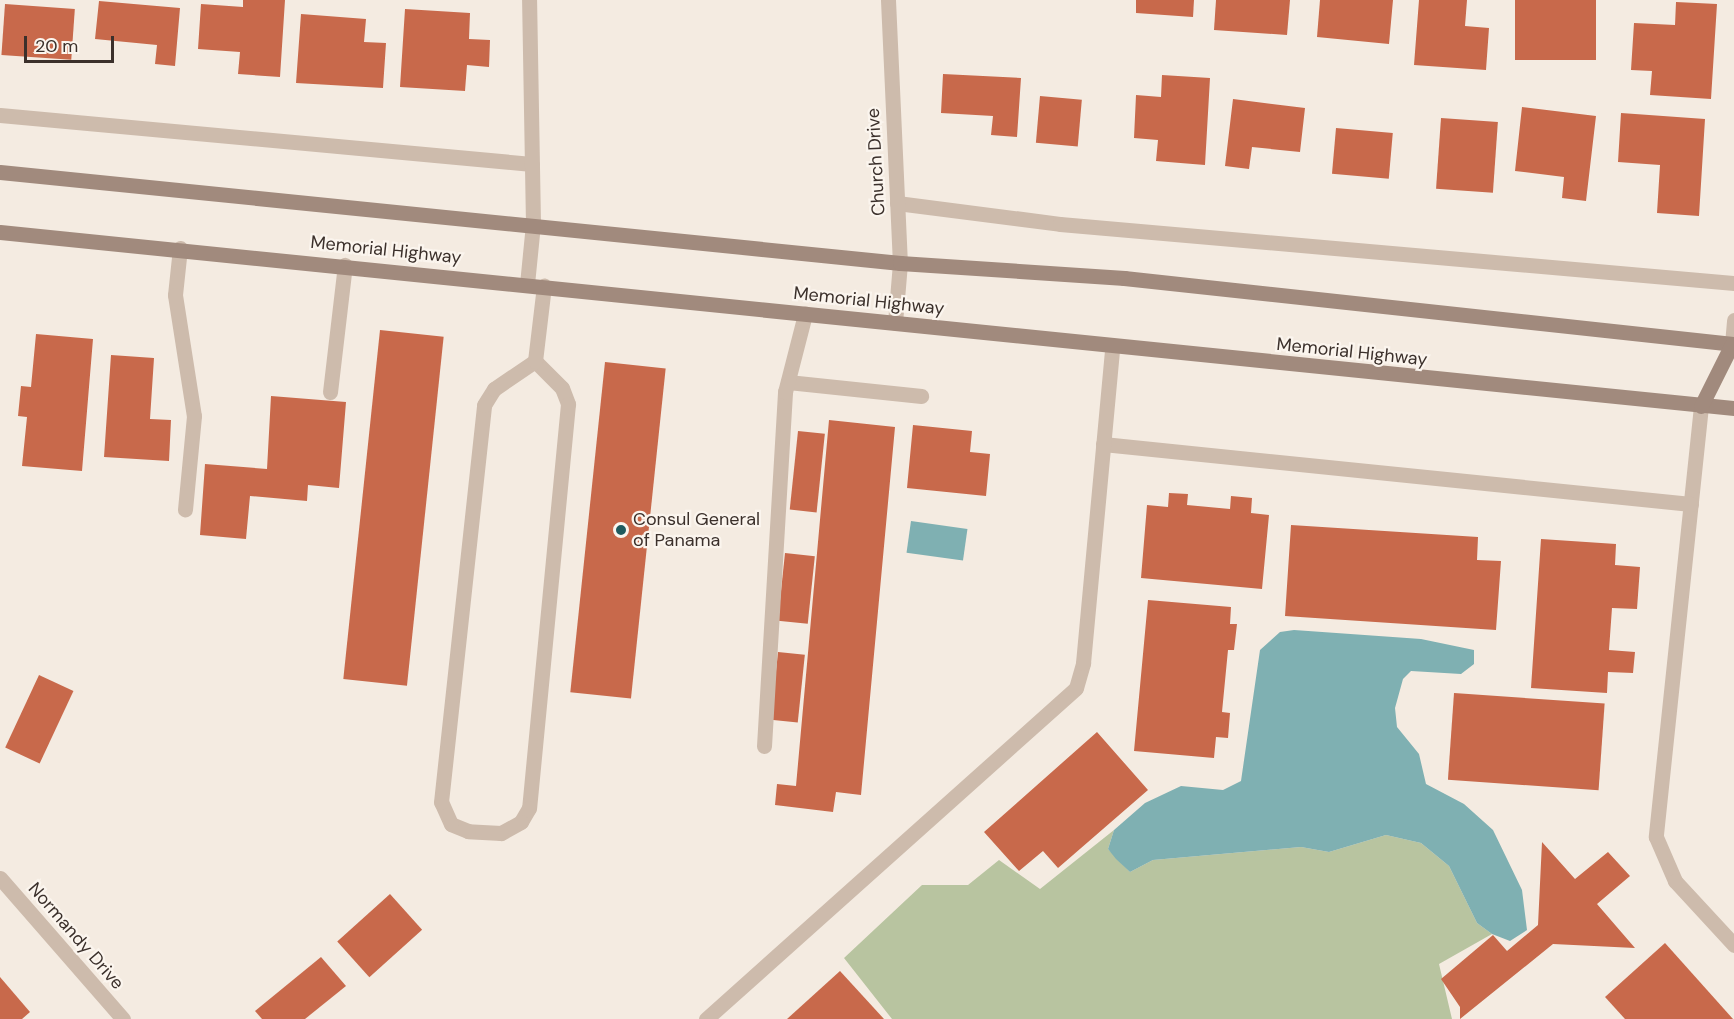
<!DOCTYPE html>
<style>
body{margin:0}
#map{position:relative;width:1734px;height:1019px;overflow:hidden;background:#f4ebe1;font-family:"DM Sans",sans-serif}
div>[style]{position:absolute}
.green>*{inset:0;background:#b8c4a0}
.water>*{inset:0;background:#7fb0b2;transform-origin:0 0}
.building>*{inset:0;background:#c8694b;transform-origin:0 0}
.service>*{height:15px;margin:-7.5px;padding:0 7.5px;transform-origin:7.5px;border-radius:7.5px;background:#cdbbac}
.minor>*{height:15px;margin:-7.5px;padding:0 7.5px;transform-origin:7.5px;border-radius:7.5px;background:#cdbbac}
.secondary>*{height:15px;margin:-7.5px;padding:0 7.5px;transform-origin:7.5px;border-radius:7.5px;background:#a18a7d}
.dots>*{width:16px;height:16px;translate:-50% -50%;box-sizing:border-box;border:3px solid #fbf5ee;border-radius:50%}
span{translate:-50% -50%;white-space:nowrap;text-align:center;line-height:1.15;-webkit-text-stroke:4.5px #fbf5ee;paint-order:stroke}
.street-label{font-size:18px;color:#3b302b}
.poi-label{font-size:18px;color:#3b302b}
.left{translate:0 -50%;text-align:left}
.scale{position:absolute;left:24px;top:36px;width:90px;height:27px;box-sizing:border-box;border:3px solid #3b302b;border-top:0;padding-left:8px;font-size:18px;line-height:21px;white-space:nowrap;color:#3b302b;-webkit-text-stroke:4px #fbf5ee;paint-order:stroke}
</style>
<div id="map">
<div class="green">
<div style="clip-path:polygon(1114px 830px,1108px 849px,1130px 872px,1153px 860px,1301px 847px,1329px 852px,1386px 835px,1421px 843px,1449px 866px,1477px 923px,1492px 934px,1439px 964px,1452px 1019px,892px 1019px,844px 958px,922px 885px,968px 885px,999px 860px,1040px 889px)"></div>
</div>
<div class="water">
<div style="left:911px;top:521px;width:57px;height:32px;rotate:8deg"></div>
<div style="clip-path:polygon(1294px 630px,1421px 639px,1474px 650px,1474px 664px,1461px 674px,1411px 671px,1403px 679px,1395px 708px,1397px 727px,1419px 754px,1426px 784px,1464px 804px,1493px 830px,1522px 890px,1527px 930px,1510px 941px,1492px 934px,1477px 923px,1449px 866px,1421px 843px,1386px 835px,1329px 852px,1301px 847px,1153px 860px,1130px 872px,1116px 859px,1108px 849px,1114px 830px,1145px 803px,1181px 786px,1223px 790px,1241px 781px,1260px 650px,1280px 632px)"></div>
</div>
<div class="building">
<div style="clip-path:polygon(243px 0,285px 0,280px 77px,238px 74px,240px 52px,198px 49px,201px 4px,243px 7px)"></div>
<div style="clip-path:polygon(1136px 0,1194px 0,1193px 17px,1136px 13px)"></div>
<div style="clip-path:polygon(1216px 0,1290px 0,1287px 35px,1214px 30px)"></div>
<div style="clip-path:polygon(1320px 0,1393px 0,1389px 44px,1317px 37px)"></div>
<div style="clip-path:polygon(1419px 0,1467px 0,1465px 26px,1489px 28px,1486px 70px,1414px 65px)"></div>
<div style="left:1515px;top:0;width:81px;height:60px"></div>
<div style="clip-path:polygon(99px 1px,180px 8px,175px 66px,155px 64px,157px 45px,95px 39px)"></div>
<div style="clip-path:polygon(1676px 2px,1717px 4px,1711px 99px,1650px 95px,1652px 71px,1631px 70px,1634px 23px,1675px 25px)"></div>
<div style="left:5px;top:4px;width:70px;height:51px;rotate:4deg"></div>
<div style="clip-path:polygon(405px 9px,470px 13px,469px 39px,490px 40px,489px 67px,467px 65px,465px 91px,400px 87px)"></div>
<div style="clip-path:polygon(301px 14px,366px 19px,364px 42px,386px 43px,383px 88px,296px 83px)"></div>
<div style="clip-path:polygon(943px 74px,1021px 78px,1017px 137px,991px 135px,993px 116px,941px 113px)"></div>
<div style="clip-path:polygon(1162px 75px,1210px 78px,1205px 165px,1156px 161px,1158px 140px,1134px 138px,1136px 95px,1161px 97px)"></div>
<div style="left:1040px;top:96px;width:42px;height:47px;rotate:5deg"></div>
<div style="clip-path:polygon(1233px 99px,1305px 108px,1300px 152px,1252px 147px,1249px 169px,1225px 166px)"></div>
<div style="clip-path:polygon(1522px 107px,1596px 116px,1586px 201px,1562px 198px,1564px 177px,1515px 171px)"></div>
<div style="clip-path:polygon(1621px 113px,1705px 119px,1699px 216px,1657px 213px,1660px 165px,1618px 162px)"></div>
<div style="left:1441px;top:118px;width:57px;height:71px;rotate:4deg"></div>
<div style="left:1336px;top:128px;width:57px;height:46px;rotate:5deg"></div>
<div style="left:380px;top:330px;width:64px;height:351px;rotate:6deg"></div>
<div style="clip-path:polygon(36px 334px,93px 339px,82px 471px,22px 466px,27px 417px,18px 416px,21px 386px,31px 387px)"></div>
<div style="clip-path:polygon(111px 355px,154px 358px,150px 419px,171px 420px,169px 461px,104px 457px)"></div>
<div style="left:605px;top:362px;width:61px;height:332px;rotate:6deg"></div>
<div style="clip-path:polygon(271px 396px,346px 402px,339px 488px,308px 485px,307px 501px,250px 496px,246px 539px,200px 535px,205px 464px,267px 469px)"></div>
<div style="clip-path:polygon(829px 420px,895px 427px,861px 795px,836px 792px,833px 812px,775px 805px,777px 784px,796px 786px)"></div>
<div style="clip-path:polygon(913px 425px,972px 431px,970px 452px,990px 454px,986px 496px,907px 488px)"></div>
<div style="left:798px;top:431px;width:27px;height:79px;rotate:6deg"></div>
<div style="clip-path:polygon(1169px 493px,1188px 494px,1187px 505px,1230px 509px,1231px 496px,1252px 498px,1251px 513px,1269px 515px,1262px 589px,1141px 578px,1147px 505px,1168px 507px)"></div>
<div style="clip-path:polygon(1291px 525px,1478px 537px,1477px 560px,1501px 561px,1496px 630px,1285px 616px)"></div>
<div style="clip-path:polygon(1541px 539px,1616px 544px,1615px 565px,1640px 567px,1637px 609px,1612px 608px,1609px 650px,1635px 652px,1633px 673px,1608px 672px,1607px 693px,1531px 688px)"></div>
<div style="left:785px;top:553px;width:30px;height:68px;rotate:6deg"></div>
<div style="clip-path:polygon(1148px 600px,1231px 607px,1230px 624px,1237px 624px,1234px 650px,1228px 650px,1222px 712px,1230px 713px,1228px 738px,1216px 737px,1214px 758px,1134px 751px)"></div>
<div style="left:778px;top:652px;width:27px;height:68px;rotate:6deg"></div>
<div style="left:39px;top:675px;width:38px;height:80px;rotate:25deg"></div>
<div style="left:1454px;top:693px;width:151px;height:87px;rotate:4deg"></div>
<div style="clip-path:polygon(1097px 732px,1148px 790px,1058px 868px,1043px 851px,1019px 871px,984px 832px)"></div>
<div style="clip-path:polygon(1542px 842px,1575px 879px,1608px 852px,1630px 876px,1597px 904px,1635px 948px,1553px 944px,1460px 1019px,1460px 1007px,1441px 979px,1493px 935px,1507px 951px,1538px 925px)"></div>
<div style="left:390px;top:894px;width:48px;height:71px;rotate:48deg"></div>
<div style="clip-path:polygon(1665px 943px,1733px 1019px,1625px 1019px,1605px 997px)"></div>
<div style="clip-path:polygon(321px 957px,346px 986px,305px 1019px,262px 1019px,255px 1011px)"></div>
<div style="clip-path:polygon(840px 971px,884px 1019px,787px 1019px)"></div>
<div style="clip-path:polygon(0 977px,30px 1012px,22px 1019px,0 1019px)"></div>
</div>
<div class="service">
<div style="left:0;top:115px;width:534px;rotate:5.26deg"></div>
<div style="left:897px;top:203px;width:164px;rotate:7.3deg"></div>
<div style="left:1060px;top:224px;width:677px;rotate:5deg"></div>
<div style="left:180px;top:248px;width:47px;rotate:96.1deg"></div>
<div style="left:175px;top:295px;width:122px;rotate:81.1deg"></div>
<div style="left:194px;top:416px;width:94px;rotate:95.5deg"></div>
<div style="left:527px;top:284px;width:60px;rotate:-84.3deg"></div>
<div style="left:533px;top:224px;width:224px;rotate:-91deg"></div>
<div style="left:535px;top:361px;width:38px;rotate:45deg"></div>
<div style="left:562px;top:388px;width:17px;rotate:69deg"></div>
<div style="left:568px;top:404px;width:406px;rotate:95.5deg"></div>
<div style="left:529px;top:808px;width:16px;rotate:120deg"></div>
<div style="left:521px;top:822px;width:23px;rotate:151deg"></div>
<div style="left:501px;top:833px;width:33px;rotate:-177deg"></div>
<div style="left:468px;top:831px;width:18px;rotate:-158deg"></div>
<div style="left:451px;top:824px;width:24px;rotate:-114deg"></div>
<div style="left:441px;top:802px;width:399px;rotate:-83.8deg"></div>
<div style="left:484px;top:405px;width:19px;rotate:-58deg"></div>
<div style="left:494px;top:389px;width:50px;rotate:-34.3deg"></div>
<div style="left:535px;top:361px;width:76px;rotate:-83.2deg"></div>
<div style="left:788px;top:382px;width:134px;rotate:6deg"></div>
<div style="left:330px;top:392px;width:128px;rotate:-83.3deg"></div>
<div style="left:1701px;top:406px;width:433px;rotate:96deg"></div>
<div style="left:1656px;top:837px;width:48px;rotate:66.6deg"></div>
<div style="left:1675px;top:881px;width:87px;rotate:47.3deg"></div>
<div style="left:1103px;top:444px;width:591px;rotate:5.83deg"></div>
<div style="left:764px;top:746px;width:355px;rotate:-86.6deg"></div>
<div style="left:785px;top:392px;width:81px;rotate:-75.6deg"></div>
<div style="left:706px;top:1019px;width:496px;rotate:-41.8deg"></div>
<div style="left:1076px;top:688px;width:26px;rotate:-74deg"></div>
<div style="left:1083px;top:663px;width:316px;rotate:-84.7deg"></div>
</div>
<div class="minor">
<div style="left:888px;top:0;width:263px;rotate:87.4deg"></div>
<div style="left:900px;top:263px;width:60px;rotate:94.8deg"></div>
<div style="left:1732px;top:344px;width:24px;rotate:-85deg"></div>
<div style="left:0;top:878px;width:187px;rotate:48.9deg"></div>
</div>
<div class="secondary">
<div style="left:0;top:172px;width:905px;rotate:5.77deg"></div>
<div style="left:900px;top:263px;width:225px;rotate:3.8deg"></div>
<div style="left:1124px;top:278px;width:614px;rotate:6.18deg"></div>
<div style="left:0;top:232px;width:1743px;rotate:5.8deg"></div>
<div style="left:1701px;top:406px;width:69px;rotate:-63.4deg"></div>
</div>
<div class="dots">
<div style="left:621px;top:530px;background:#1f5a5e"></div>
</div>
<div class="street-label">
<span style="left:876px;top:162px;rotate:-93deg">Church Drive</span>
<span style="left:386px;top:250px;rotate:6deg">Memorial Highway</span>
<span style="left:869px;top:301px;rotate:6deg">Memorial Highway</span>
<span style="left:1352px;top:352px;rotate:6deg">Memorial Highway</span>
<span style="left:76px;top:936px;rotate:49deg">Normandy Drive</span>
</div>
<div class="poi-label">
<span class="left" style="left:633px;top:530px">Consul General<br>of Panama</span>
</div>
<div class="scale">20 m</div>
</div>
